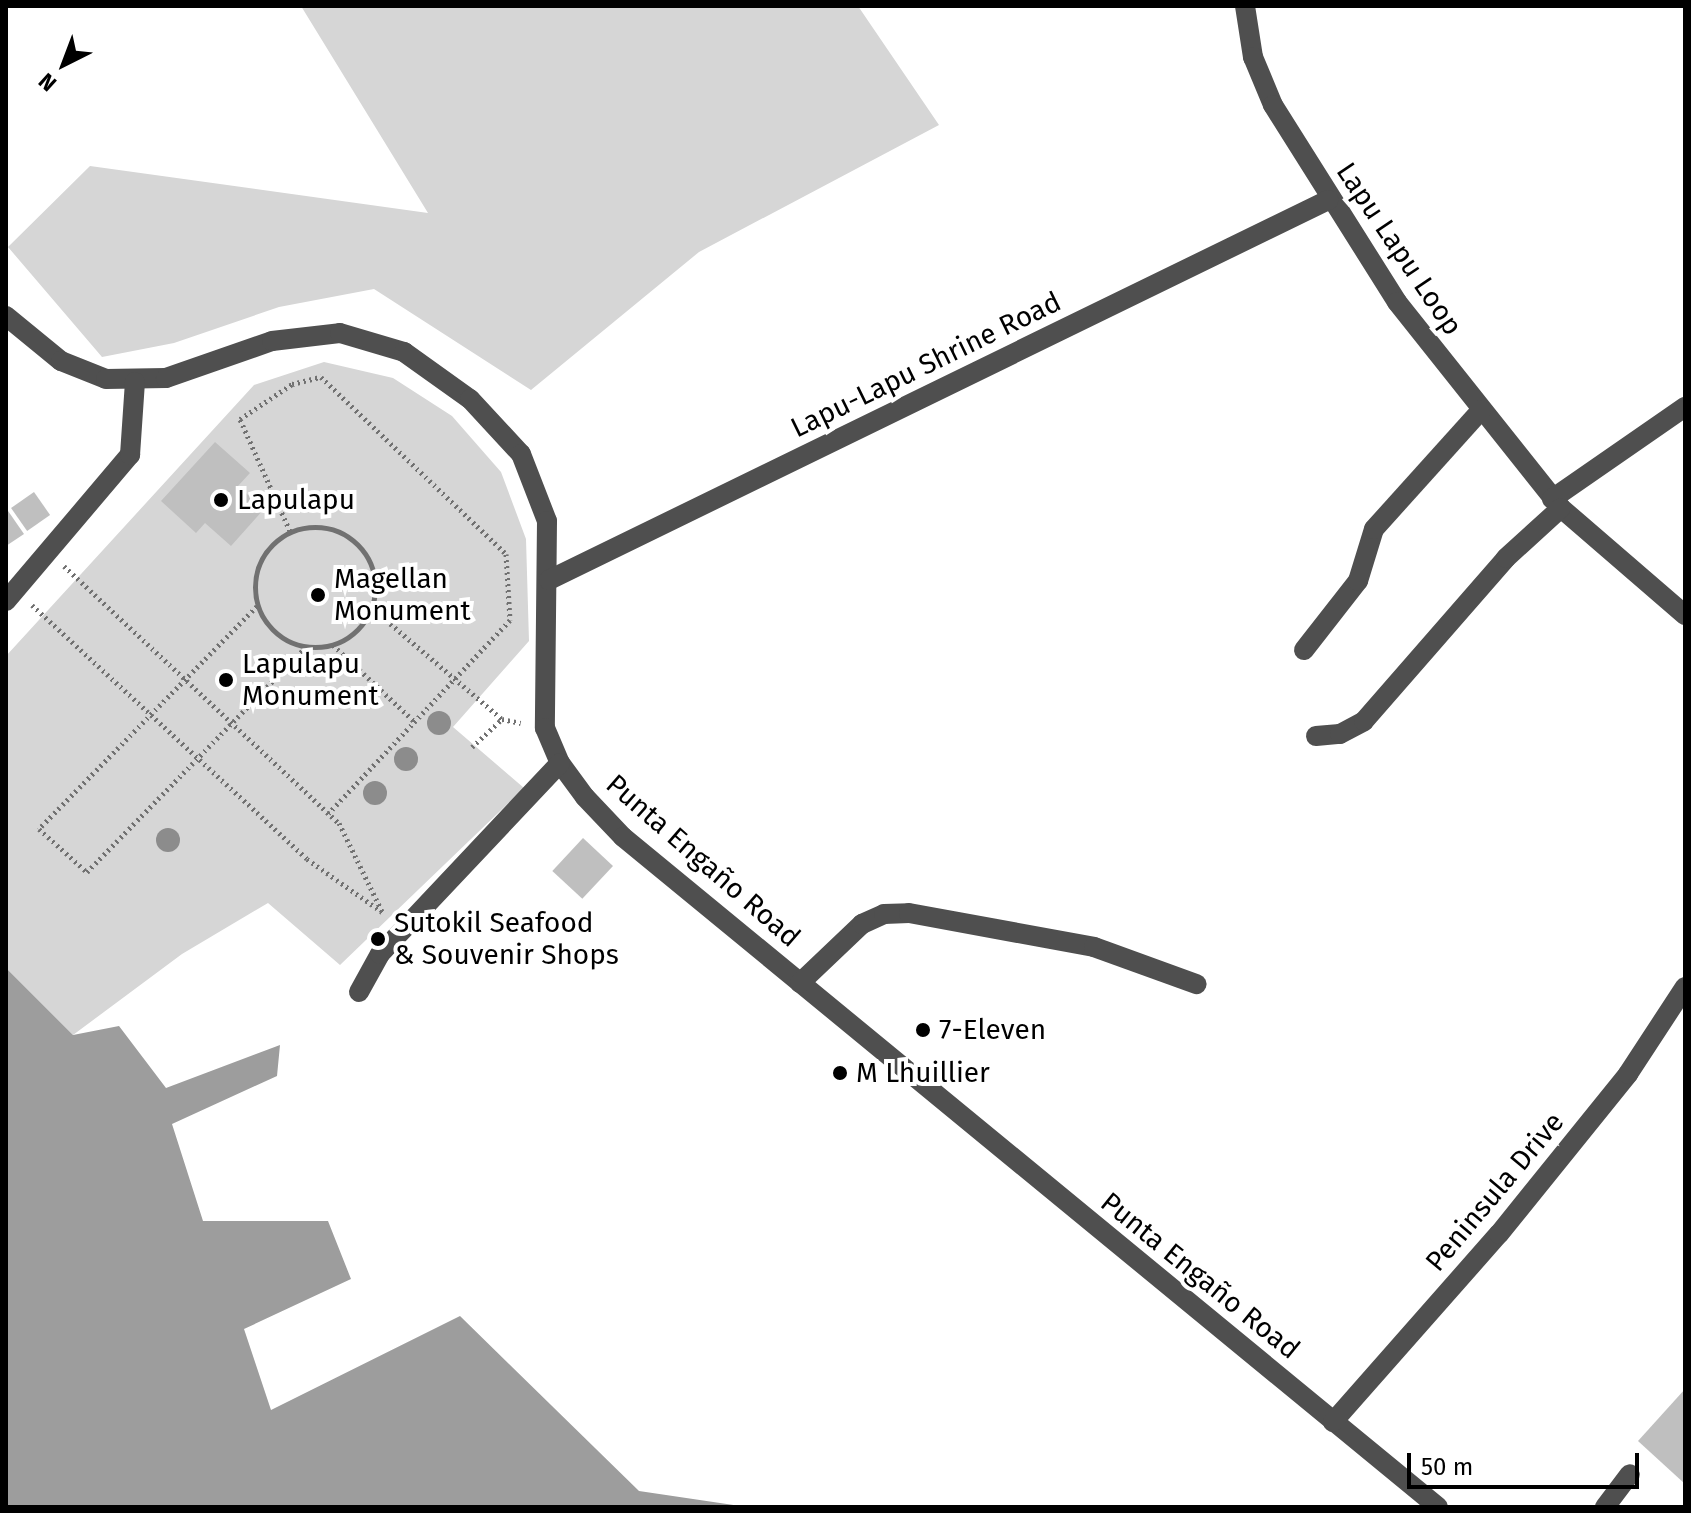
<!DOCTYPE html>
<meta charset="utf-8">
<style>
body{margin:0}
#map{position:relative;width:1691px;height:1513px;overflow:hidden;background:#fff;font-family:"Fira Sans",sans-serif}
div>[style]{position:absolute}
.green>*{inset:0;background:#d6d6d6}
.water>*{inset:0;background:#9d9d9d}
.building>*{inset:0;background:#bfbfbf;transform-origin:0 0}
.path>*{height:5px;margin-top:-2.5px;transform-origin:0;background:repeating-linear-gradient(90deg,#717171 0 2px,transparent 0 6px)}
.path>.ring{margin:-2.5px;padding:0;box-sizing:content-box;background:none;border:5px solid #717171;border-radius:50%}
.minor>*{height:20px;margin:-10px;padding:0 10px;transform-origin:10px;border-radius:10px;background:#4f4f4f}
.trees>*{width:24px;height:24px;margin:-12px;border-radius:50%;background:#8c8c8c}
.dots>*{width:22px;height:22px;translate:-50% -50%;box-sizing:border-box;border:4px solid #fff;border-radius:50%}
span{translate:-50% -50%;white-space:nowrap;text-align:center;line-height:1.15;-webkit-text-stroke:8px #fff;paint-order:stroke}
.street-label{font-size:28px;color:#000}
.poi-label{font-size:28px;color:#000}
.left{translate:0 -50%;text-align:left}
.frame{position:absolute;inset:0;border:8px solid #000;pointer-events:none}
.north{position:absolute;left:24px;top:24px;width:80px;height:80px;-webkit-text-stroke:6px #fff;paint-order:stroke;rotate:222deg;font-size:22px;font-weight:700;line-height:32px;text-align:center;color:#000}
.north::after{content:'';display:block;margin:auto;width:28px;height:36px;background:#000;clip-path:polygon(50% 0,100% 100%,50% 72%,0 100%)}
.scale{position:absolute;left:1407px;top:1453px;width:232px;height:36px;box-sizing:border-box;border:4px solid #000;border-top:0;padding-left:10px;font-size:24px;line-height:28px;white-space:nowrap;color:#000;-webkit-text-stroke:6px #fff;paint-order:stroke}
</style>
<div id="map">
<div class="green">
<div style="clip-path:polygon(301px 6px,858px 6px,939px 125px,699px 252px,531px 390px,374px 289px,279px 307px,174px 343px,102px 357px,8px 247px,90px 166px,428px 213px)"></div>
<div style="clip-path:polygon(324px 362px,393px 378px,452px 416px,501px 472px,526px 539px,529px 641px,453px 727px,524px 788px,340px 965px,268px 903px,182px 954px,73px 1035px,6px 968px,6px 656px,254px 385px)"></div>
</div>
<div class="water">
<div style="clip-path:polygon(6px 968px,73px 1035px,119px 1026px,166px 1088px,280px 1045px,277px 1076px,172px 1124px,203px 1221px,328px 1221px,351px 1279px,244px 1329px,271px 1410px,460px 1316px,639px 1491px,747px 1507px,6px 1507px)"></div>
</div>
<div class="building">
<div style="clip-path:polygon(215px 442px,250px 473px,238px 486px,264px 509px,231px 546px,205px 523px,196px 533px,161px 501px)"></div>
<div style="left:34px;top:492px;width:28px;height:28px;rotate:55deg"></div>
<div style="clip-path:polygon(6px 508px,24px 534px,6px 546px)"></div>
<div style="left:583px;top:838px;width:41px;height:45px;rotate:43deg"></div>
<div style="clip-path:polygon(1685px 1389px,1685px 1484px,1638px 1441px)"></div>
</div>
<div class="path">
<div class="ring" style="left:255px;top:527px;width:115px;height:115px"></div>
<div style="left:290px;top:531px;width:123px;rotate:-114.1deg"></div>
<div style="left:240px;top:419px;width:63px;rotate:-33.9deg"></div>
<div style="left:292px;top:384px;width:30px;rotate:-14deg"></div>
<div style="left:321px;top:377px;width:256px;rotate:43.7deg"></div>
<div style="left:506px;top:554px;width:66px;rotate:86.5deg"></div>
<div style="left:510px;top:620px;width:265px;rotate:133.2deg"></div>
<div style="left:64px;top:566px;width:376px;rotate:43.1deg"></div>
<div style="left:339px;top:823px;width:98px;rotate:64deg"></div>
<div style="left:32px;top:605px;width:374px;rotate:42.7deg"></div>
<div style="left:307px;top:859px;width:95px;rotate:35.2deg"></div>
<div style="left:257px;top:606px;width:312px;rotate:134.4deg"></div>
<div style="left:39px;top:829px;width:64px;rotate:41.9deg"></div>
<div style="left:87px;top:872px;width:314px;rotate:-45.8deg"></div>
<div style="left:372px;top:608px;width:171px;rotate:40.5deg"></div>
<div style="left:502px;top:719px;width:19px;rotate:12deg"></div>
<div style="left:333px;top:645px;width:112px;rotate:43.2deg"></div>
<div style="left:472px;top:747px;width:41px;rotate:-43deg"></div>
</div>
<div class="minor">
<div style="left:1245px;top:6px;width:52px;rotate:81.1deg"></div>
<div style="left:1253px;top:57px;width:52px;rotate:67.4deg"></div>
<div style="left:1273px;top:105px;width:233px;rotate:57.8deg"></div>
<div style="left:1397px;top:302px;width:263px;rotate:51.5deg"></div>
<div style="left:1561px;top:508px;width:164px;rotate:40.8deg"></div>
<div style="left:6px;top:316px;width:71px;rotate:39.3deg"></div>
<div style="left:61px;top:361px;width:48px;rotate:21.8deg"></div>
<div style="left:106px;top:379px;width:60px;rotate:-1deg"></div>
<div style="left:166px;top:378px;width:112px;rotate:-19.2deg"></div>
<div style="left:272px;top:341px;width:68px;rotate:-6.7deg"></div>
<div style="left:340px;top:333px;width:67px;rotate:16.5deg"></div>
<div style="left:404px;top:352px;width:81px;rotate:35.5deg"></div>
<div style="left:470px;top:399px;width:75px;rotate:47.2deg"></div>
<div style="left:521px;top:454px;width:72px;rotate:68.8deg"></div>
<div style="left:547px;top:521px;width:207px;rotate:90.6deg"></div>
<div style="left:545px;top:728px;width:38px;rotate:67deg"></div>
<div style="left:560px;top:763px;width:42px;rotate:53.7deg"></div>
<div style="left:585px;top:797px;width:55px;rotate:46.5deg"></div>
<div style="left:623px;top:837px;width:1055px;rotate:39.42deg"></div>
<div style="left:1552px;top:499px;width:162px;rotate:-34.7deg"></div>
<div style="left:549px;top:580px;width:867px;rotate:-26deg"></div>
<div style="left:6px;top:601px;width:192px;rotate:-49.7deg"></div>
<div style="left:130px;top:455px;width:73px;rotate:-86.1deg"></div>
<div style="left:1304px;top:650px;width:88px;rotate:-52deg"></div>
<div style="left:1358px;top:581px;width:54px;rotate:-72.9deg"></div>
<div style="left:1374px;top:529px;width:160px;rotate:-48deg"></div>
<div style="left:1316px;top:736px;width:24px;rotate:-5deg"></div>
<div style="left:1340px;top:734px;width:27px;rotate:-28deg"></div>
<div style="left:1364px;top:721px;width:216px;rotate:-48.9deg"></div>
<div style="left:1506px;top:558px;width:74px;rotate:-42.3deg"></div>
<div style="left:800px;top:983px;width:86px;rotate:-43.6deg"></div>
<div style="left:862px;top:924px;width:24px;rotate:-24deg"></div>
<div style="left:884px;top:914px;width:25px;rotate:-2deg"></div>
<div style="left:909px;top:913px;width:188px;rotate:10.4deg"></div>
<div style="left:1094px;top:947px;width:109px;rotate:19.9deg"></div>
<div style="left:359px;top:992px;width:43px;rotate:-61.1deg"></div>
<div style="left:380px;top:954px;width:262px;rotate:-46.7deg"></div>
<div style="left:1333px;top:1422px;width:251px;rotate:-48.6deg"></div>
<div style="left:1499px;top:1234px;width:206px;rotate:-51.1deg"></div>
<div style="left:1628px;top:1074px;width:104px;rotate:-56.8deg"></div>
<div style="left:1605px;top:1507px;width:41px;rotate:-52.9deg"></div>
</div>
<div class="trees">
<div style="left:439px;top:723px"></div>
<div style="left:406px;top:759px"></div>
<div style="left:375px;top:793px"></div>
<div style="left:168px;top:840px"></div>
</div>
<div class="dots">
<div style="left:221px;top:500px;background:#000"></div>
<div style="left:318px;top:595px;background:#000"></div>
<div style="left:226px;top:680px;background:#000"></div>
<div style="left:378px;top:939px;background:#000"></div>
<div style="left:923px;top:1030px;background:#000"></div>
<div style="left:840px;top:1073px;background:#000"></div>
</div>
<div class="street-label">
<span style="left:1399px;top:249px;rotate:56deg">Lapu Lapu Loop</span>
<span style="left:926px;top:365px;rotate:-26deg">Lapu-Lapu Shrine Road</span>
<span style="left:703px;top:861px;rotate:41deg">Punta Engaño Road</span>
<span style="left:1495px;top:1192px;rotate:-50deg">Peninsula Drive</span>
<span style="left:1200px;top:1276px;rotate:39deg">Punta Engaño Road</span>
</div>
<div class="poi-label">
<span class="left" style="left:237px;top:500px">Lapulapu</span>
<span class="left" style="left:334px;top:595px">Magellan<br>Monument</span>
<span class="left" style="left:242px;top:680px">Lapulapu<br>Monument</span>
<span class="left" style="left:394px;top:939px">Sutokil Seafood<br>&amp; Souvenir Shops</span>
<span class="left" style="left:939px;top:1030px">7-Eleven</span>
<span class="left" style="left:856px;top:1073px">M Lhuillier</span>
</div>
<div class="frame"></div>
<div class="north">N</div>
<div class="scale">50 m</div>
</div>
